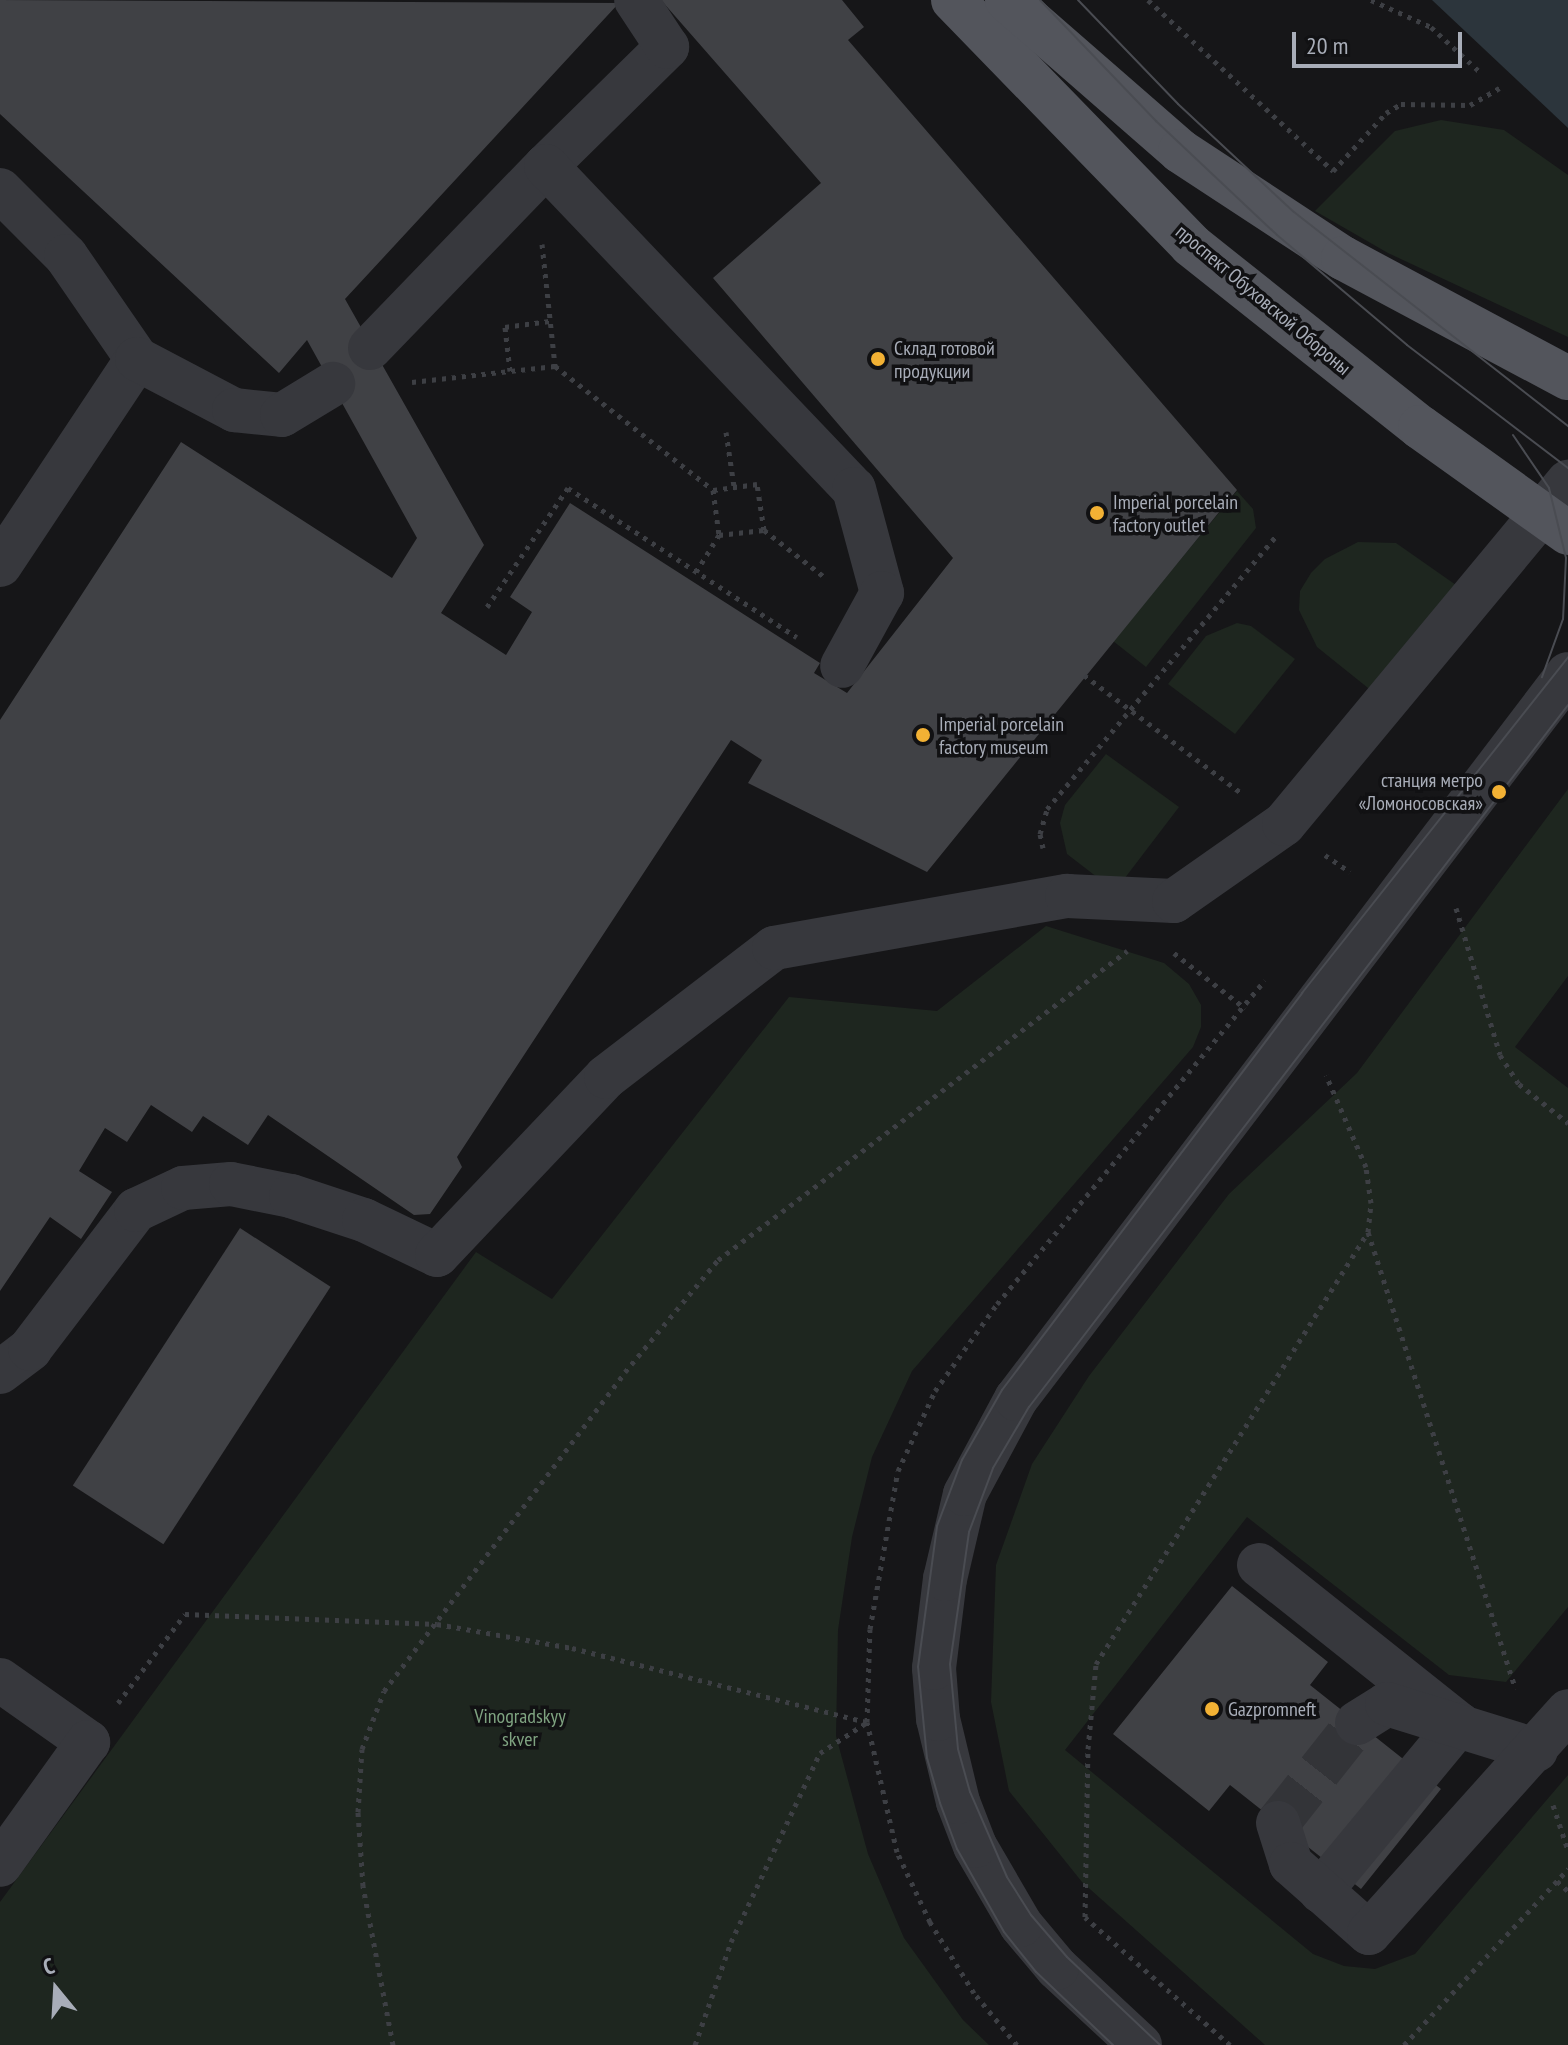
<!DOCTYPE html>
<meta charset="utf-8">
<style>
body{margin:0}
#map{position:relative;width:1568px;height:2045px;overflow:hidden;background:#161618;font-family:"PT Sans Narrow",sans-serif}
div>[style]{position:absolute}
.green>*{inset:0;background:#1e261f}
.water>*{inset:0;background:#2c353c}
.building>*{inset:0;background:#404145;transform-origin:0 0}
.minor-tunnel>*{height:44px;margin-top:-22px;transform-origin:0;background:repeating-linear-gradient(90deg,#333438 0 44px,transparent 0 66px)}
.path>*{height:5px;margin-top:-2.5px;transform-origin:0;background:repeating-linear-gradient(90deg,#3d3f44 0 4px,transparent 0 10px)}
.minor>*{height:44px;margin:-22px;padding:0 22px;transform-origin:22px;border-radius:22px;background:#37383d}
.major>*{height:44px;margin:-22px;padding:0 22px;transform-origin:22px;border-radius:22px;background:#53555c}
.tram>*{height:2px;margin:-1px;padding:0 1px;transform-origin:1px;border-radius:1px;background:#4a4c52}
.dots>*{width:22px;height:22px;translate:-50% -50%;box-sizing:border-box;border:4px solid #111113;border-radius:50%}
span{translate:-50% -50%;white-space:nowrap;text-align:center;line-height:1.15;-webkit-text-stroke:7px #111113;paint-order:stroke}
.street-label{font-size:20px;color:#a8adb8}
.poi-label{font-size:20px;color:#a8adb8}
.left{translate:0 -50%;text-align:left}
.right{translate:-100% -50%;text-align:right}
.park-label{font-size:20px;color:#7fa381}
.north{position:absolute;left:16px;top:1949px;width:80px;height:80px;-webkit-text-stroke:6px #111113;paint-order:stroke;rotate:342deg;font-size:22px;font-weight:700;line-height:32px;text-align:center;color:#a8adb8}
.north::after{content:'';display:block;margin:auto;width:28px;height:36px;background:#a8adb8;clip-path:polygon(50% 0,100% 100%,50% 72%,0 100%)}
.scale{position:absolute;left:1292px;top:32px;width:170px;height:36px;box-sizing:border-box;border:4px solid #a8adb8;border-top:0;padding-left:10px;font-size:24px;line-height:28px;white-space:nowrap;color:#a8adb8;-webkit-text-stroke:6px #111113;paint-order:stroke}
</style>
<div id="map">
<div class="green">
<div style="clip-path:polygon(1441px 120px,1504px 130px,1568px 175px,1568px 337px,1388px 253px,1315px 211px,1395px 131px)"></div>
<div style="clip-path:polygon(1237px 491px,1253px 509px,1256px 528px,1146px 667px,1113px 641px)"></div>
<div style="clip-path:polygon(1358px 542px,1396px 543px,1456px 585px,1373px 692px,1317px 647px,1299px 610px,1300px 591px,1311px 573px,1325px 559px)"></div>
<div style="clip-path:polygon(1237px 623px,1251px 626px,1295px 659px,1235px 734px,1168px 684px,1206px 636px)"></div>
<div style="clip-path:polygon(1106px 754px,1179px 807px,1115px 891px,1067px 854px,1060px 823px,1065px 805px)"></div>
<div style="clip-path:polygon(1568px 789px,1568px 976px,1515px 1047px,1568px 1088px,1568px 1607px,1506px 1682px,1449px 1675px,1247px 1517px,1065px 1750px,1313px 1954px,1344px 1966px,1375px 1969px,1415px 1954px,1568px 1775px,1568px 2045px,1265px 2045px,1082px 1882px,1009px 1791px,991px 1702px,996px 1565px,1032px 1464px,1089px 1376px,1229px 1194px,1357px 1073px)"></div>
<div style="clip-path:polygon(1046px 926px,1164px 963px,1189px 984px,1201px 1005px,1201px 1027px,1193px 1047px,912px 1371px,872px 1457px,852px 1537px,838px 1630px,836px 1736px,868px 1854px,904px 1938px,963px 2020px,989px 2045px,0 2045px,0 1902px,476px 1252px,552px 1299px,789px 997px,937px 1011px)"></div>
</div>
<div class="water">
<div style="clip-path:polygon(1432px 0,1568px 0,1568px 128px)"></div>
</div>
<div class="building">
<div style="clip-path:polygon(0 0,619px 3px,345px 299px,484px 545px,441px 613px,506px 655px,532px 612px,510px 597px,570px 503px,820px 663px,814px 673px,847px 693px,953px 558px,713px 278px,821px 183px,661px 0,842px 0,864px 27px,848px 40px,1237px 490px,927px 872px,748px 783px,762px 760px,731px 740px,457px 1157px,462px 1167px,430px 1214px,414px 1215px,268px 1115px,248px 1145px,203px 1116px,192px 1132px,151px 1105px,127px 1142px,105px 1128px,79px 1171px,112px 1192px,81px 1239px,50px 1217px,0 1291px,0 720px,181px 442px,392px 578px,417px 538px,307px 340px,279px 373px,0 114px)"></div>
<div style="left:240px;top:1228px;width:108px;height:307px;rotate:33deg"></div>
<div style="clip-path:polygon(1232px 1586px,1328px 1662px,1310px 1685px,1441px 1789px,1361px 1889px,1230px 1785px,1209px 1811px,1113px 1734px)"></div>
</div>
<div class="minor-tunnel">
<div style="left:1278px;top:1823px;width:127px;rotate:-51.7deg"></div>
</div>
<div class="path">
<div style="left:1148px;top:0;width:252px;rotate:42.7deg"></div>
<div style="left:1333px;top:171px;width:79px;rotate:-47.6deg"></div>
<div style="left:1386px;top:113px;width:17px;rotate:-31deg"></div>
<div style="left:1401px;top:104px;width:69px;rotate:0.8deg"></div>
<div style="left:1470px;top:105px;width:34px;rotate:-30deg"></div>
<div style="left:1371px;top:0;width:66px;rotate:24.2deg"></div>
<div style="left:1431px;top:27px;width:68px;rotate:42.6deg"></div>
<div style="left:542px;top:244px;width:123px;rotate:83.9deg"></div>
<div style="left:510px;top:371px;width:44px;rotate:-96.5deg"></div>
<div style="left:505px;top:327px;width:45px;rotate:-7.6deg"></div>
<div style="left:412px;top:382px;width:144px;rotate:-6.4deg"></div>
<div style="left:555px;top:366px;width:201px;rotate:38.1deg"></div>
<div style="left:713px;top:490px;width:45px;rotate:82.4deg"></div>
<div style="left:719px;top:535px;width:45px;rotate:-6.3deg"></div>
<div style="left:764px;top:530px;width:47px;rotate:-98.7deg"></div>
<div style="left:757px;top:484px;width:44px;rotate:172.2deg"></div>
<div style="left:726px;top:432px;width:55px;rotate:81.6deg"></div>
<div style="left:764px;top:530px;width:75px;rotate:37.9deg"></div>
<div style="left:696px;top:572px;width:44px;rotate:-58.1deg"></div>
<div style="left:487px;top:607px;width:144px;rotate:-55.8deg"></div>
<div style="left:568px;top:488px;width:273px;rotate:33.1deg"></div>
<div style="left:1084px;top:675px;width:195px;rotate:36.9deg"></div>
<div style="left:1043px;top:848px;width:14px;rotate:-102deg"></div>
<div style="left:1040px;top:834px;width:26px;rotate:-74deg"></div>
<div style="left:1047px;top:809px;width:355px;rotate:-50deg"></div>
<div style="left:1325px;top:855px;width:30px;rotate:34deg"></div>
<div style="left:1456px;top:908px;width:153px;rotate:73.3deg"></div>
<div style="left:1500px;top:1055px;width:35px;rotate:57deg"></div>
<div style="left:1519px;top:1084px;width:63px;rotate:38.5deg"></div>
<div style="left:1174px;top:953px;width:90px;rotate:37.8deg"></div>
<div style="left:1368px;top:1232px;width:480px;rotate:72.1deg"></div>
<div style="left:118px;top:1703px;width:111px;rotate:-53deg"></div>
<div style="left:185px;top:1614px;width:252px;rotate:2.3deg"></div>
<div style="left:437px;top:1624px;width:137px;rotate:10.1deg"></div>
<div style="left:572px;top:1648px;width:304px;rotate:14.1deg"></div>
<div style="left:1553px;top:1805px;width:47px;rotate:71.6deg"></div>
<div style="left:1557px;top:1881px;width:15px;rotate:42deg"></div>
<div style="left:393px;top:2045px;width:162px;rotate:-100.7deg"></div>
<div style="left:363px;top:1886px;width:74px;rotate:-93.9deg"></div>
<div style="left:358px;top:1812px;width:63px;rotate:-86.4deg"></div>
<div style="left:362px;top:1749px;width:62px;rotate:-69.2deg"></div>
<div style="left:384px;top:1691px;width:400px;rotate:-52.9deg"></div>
<div style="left:625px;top:1372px;width:146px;rotate:-50.3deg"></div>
<div style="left:718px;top:1260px;width:513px;rotate:-37.07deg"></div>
<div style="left:695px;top:2045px;width:109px;rotate:-70.7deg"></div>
<div style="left:731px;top:1942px;width:209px;rotate:-64.8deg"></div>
<div style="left:820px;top:1753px;width:55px;rotate:-33.1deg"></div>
<div style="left:1017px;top:2045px;width:67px;rotate:-129.6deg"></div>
<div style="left:974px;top:1993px;width:84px;rotate:-121.8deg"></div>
<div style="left:930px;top:1922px;width:77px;rotate:-115.2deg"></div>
<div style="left:897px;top:1852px;width:133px;rotate:-103deg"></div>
<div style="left:867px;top:1722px;width:93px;rotate:-88.2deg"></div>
<div style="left:870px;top:1629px;width:160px;rotate:-80deg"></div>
<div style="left:898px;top:1471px;width:88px;rotate:-65.2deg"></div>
<div style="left:935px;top:1391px;width:107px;rotate:-54.5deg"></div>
<div style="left:997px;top:1304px;width:420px;rotate:-50.4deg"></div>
<div style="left:1230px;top:2045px;width:193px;rotate:-138.6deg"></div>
<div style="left:1085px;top:1917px;width:168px;rotate:-89deg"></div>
<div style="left:1088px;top:1749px;width:85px;rotate:-84.6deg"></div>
<div style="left:1096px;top:1664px;width:510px;rotate:-57.8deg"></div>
<div style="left:1368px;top:1232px;width:29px;rotate:-84deg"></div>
<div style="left:1371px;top:1203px;width:36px;rotate:-98deg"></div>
<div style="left:1366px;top:1167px;width:100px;rotate:-113.5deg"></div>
<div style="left:1404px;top:2045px;width:241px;rotate:-47deg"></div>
</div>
<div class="minor">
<div style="left:546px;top:166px;width:170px;rotate:-44.5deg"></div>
<div style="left:667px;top:47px;width:56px;rotate:-123.4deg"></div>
<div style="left:0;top:190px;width:93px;rotate:45deg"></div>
<div style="left:66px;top:256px;width:125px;rotate:55.4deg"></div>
<div style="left:370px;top:348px;width:253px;rotate:-46deg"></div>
<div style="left:546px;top:166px;width:446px;rotate:46.4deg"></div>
<div style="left:854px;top:489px;width:108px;rotate:74.9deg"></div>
<div style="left:882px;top:593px;width:83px;rotate:118.7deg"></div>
<div style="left:0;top:565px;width:247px;rotate:-56.4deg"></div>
<div style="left:137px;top:359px;width:110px;rotate:27.7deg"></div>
<div style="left:234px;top:410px;width:48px;rotate:5.9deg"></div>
<div style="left:282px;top:415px;width:60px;rotate:-31.3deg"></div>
<div style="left:0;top:1372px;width:38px;rotate:-37deg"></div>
<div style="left:30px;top:1349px;width:175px;rotate:-52.7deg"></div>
<div style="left:136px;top:1210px;width:52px;rotate:-25.1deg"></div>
<div style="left:183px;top:1188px;width:48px;rotate:-4.8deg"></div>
<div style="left:231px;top:1184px;width:61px;rotate:11.3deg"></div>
<div style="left:291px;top:1196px;width:77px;rotate:18.2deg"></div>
<div style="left:364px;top:1220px;width:81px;rotate:25.6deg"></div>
<div style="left:437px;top:1255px;width:245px;rotate:-46.5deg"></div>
<div style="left:606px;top:1077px;width:212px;rotate:-37.5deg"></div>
<div style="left:774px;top:948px;width:298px;rotate:-10.1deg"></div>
<div style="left:1067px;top:896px;width:107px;rotate:2.7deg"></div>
<div style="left:1174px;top:901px;width:134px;rotate:-35deg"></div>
<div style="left:1284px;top:824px;width:445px;rotate:-50.3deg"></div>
<div style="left:1259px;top:1565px;width:256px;rotate:38.5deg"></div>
<div style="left:1459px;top:1724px;width:217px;rotate:129.6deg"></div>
<div style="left:0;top:1680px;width:108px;rotate:35.2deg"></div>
<div style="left:88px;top:1742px;width:151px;rotate:125.6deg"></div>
<div style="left:1357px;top:1723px;width:36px;rotate:-32deg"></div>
<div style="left:1387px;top:1704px;width:156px;rotate:17.2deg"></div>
<div style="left:1278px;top:1823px;width:43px;rotate:72.4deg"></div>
<div style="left:1291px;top:1864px;width:104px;rotate:41.5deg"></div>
<div style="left:1369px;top:1933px;width:298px;rotate:-48.1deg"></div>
<div style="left:1140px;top:2045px;width:113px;rotate:-137.1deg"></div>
<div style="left:1057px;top:1968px;width:56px;rotate:-129.9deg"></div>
<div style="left:1021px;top:1925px;width:91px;rotate:-120.2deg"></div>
<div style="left:975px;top:1846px;width:47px;rotate:-111.1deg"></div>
<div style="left:958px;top:1802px;width:85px;rotate:-103.5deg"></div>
<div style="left:938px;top:1719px;width:51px;rotate:-94.5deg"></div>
<div style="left:934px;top:1668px;width:90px;rotate:-83deg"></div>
<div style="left:945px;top:1579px;width:87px;rotate:-76.8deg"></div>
<div style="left:965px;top:1494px;width:108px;rotate:-61.8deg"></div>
<div style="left:1016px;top:1399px;width:911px;rotate:-52.72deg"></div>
</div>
<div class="major">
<div style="left:953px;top:0;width:342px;rotate:45.8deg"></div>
<div style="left:1191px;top:245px;width:293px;rotate:38.5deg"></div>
<div style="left:1420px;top:427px;width:182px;rotate:35.6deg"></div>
<div style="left:1007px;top:0;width:230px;rotate:41.1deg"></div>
<div style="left:1180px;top:151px;width:195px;rotate:33.3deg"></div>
<div style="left:1343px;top:258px;width:255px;rotate:28.1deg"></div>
</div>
<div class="tram">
<div style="left:1040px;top:0;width:168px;rotate:46.2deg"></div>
<div style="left:1156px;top:121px;width:166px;rotate:43.3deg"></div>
<div style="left:1277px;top:235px;width:170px;rotate:40.2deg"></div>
<div style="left:1407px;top:345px;width:203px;rotate:37.4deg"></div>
<div style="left:1078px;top:0;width:144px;rotate:46.1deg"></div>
<div style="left:1178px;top:104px;width:158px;rotate:43deg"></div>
<div style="left:1294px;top:212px;width:348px;rotate:38deg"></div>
<div style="left:1513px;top:435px;width:64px;rotate:55.8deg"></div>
<div style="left:1549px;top:488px;width:72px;rotate:76.3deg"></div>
<div style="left:1566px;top:558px;width:61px;rotate:92.8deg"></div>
<div style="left:1563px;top:619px;width:62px;rotate:109.9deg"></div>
<div style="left:1113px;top:2045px;width:106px;rotate:-136.5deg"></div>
<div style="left:1036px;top:1972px;width:51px;rotate:-128.7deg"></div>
<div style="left:1004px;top:1932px;width:95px;rotate:-119.5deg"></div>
<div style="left:957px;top:1849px;width:49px;rotate:-110.3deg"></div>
<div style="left:940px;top:1803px;width:47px;rotate:-106.1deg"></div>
<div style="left:927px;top:1758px;width:91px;rotate:-95.6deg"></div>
<div style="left:918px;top:1667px;width:142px;rotate:-82.3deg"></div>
<div style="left:937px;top:1526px;width:71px;rotate:-69.3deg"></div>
<div style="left:962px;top:1460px;width:81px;rotate:-60.3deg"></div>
<div style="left:1002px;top:1390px;width:498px;rotate:-52.9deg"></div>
<div style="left:1302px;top:993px;width:429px;rotate:-51.6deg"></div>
<div style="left:1160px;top:2045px;width:128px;rotate:-136.6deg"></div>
<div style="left:1067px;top:1957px;width:55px;rotate:-130.6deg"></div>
<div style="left:1031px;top:1915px;width:45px;rotate:-122.3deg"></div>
<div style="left:1007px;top:1877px;width:93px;rotate:-113.5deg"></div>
<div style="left:970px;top:1792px;width:45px;rotate:-105.6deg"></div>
<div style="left:958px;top:1749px;width:85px;rotate:-95.4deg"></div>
<div style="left:950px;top:1664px;width:133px;rotate:-81.8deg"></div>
<div style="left:969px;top:1532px;width:68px;rotate:-69.4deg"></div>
<div style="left:993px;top:1468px;width:71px;rotate:-59.5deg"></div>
<div style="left:1029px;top:1407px;width:885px;rotate:-52.48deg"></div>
</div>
<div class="dots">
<div style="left:878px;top:359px;background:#f2b134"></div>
<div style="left:1097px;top:513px;background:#f2b134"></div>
<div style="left:923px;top:735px;background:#f2b134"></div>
<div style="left:1499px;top:792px;background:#f2b134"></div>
<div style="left:1212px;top:1709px;background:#f2b134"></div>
</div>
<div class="street-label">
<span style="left:1263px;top:300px;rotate:40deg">проспект Обуховской Обороны</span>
</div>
<div class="poi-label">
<span class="left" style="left:894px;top:360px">Склад готовой<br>продукции</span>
<span class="left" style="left:1113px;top:514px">Imperial porcelain<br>factory outlet</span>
<span class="left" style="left:939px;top:736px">Imperial porcelain<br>factory museum</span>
<span class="right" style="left:1483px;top:792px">станция метро<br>«Ломоносовская»</span>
<span class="left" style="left:1228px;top:1709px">Gazpromneft</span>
</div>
<div class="park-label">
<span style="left:520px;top:1728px">Vinogradskyy<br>skver</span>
</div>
<div class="north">С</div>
<div class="scale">20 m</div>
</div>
